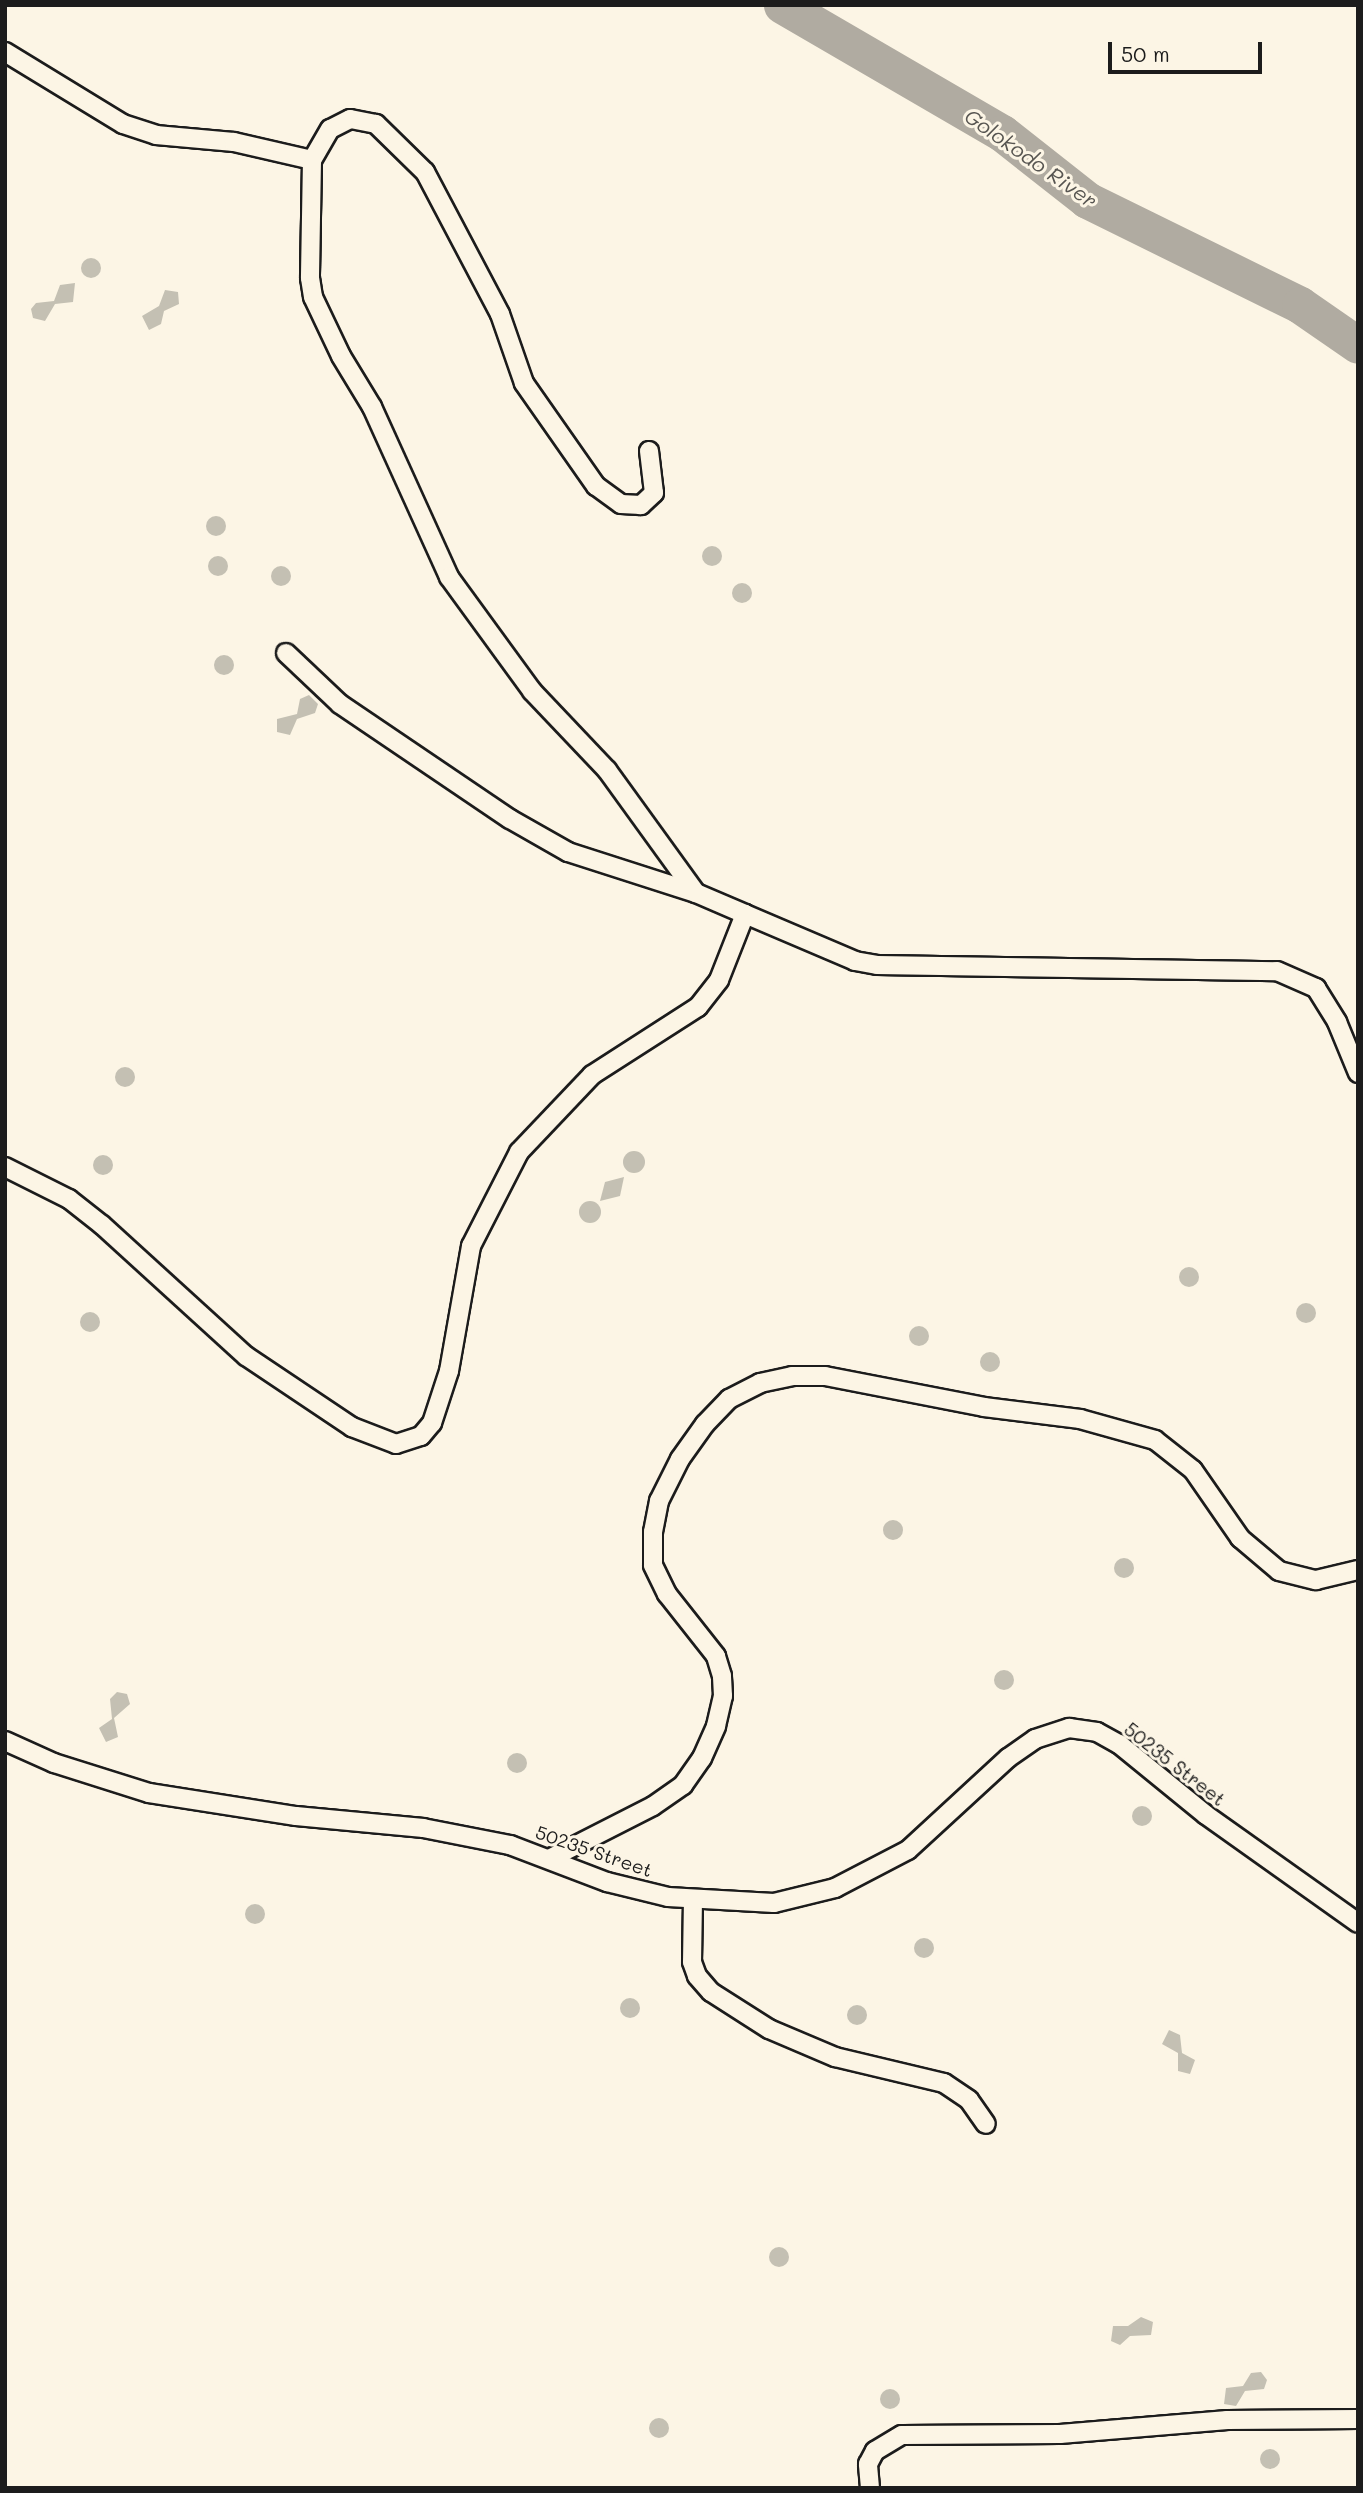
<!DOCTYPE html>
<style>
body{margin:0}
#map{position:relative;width:1363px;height:2493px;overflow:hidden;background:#fcf5e5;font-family:Mali,sans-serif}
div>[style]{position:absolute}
.river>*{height:37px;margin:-18.5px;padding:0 18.5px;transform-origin:18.5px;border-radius:18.5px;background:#b0aba1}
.building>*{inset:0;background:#c4c0b3}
.round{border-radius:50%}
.roads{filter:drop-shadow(2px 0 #1c1c1c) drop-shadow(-2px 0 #1c1c1c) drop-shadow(0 2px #1c1c1c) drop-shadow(0 -2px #1c1c1c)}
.street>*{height:18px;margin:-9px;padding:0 9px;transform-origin:9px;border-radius:9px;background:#fcf5e5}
span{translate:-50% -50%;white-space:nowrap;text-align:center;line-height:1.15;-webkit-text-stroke:6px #fcf5e5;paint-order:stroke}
.street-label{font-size:19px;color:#1c1c1c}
.water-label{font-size:21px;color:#575551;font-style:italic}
.frame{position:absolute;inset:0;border:7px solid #1c1c1c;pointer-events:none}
.scale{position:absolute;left:1108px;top:42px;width:154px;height:32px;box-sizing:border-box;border:4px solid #1c1c1c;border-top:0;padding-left:9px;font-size:21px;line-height:24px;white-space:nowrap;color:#1c1c1c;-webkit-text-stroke:5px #fcf5e5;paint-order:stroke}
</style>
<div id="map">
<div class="river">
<div style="left:782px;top:5px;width:255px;rotate:30.2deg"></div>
<div style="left:1002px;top:133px;width:108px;rotate:38.2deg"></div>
<div style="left:1087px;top:200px;width:237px;rotate:26.2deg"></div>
<div style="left:1300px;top:305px;width:70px;rotate:34.6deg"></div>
</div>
<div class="building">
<div class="round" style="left:81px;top:258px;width:20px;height:20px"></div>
<div style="clip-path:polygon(75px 283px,73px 302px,55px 304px,45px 321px,33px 318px,31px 309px,36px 303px,54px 301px,60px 285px)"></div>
<div style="clip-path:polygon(165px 290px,178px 292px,179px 304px,164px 311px,161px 324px,149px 330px,142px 316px,159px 306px)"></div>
<div class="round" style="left:206px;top:516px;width:20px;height:20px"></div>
<div class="round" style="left:702px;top:546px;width:20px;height:20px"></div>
<div class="round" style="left:208px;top:556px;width:20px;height:20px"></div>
<div class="round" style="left:271px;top:566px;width:20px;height:20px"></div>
<div class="round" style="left:732px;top:583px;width:20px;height:20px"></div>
<div class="round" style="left:214px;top:655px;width:20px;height:20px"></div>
<div style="clip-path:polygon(309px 695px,318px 704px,315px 713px,297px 719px,290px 735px,277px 732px,277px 719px,297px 714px,300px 699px)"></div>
<div class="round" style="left:115px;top:1067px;width:20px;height:20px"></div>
<div class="round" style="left:623px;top:1151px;width:22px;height:22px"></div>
<div class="round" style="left:93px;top:1155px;width:20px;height:20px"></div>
<div style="clip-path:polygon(624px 1177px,620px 1196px,600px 1201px,605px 1182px)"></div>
<div class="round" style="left:579px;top:1201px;width:22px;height:22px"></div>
<div class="round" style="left:1179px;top:1267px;width:20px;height:20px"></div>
<div class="round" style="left:1296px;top:1303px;width:20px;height:20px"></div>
<div class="round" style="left:80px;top:1312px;width:20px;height:20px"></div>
<div class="round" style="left:909px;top:1326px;width:20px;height:20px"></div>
<div class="round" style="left:980px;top:1352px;width:20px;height:20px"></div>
<div class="round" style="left:883px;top:1520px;width:20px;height:20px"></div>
<div class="round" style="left:1114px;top:1558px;width:20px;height:20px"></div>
<div class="round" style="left:994px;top:1670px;width:20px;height:20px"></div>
<div style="clip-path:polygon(117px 1692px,127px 1694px,130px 1704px,114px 1718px,118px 1737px,106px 1742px,99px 1728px,112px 1719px,110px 1699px)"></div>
<div class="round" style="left:507px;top:1753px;width:20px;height:20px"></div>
<div class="round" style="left:1132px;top:1806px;width:20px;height:20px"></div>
<div class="round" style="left:245px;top:1904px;width:20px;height:20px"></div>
<div class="round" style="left:914px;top:1938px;width:20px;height:20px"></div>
<div class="round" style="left:620px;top:1998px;width:20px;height:20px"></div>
<div class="round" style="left:847px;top:2005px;width:20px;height:20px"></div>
<div style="clip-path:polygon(1169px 2030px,1180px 2035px,1182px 2053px,1195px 2060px,1190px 2074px,1178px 2071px,1178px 2053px,1162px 2044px)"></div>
<div class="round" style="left:769px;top:2247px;width:20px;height:20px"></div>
<div style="clip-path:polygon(1141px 2317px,1153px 2322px,1151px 2335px,1130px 2336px,1120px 2345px,1111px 2341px,1113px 2326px,1128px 2326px)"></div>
<div style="clip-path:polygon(1261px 2372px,1267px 2380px,1264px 2389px,1245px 2391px,1236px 2406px,1224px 2404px,1226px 2388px,1243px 2386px,1251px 2373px)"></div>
<div class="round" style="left:880px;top:2389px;width:20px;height:20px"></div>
<div class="round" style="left:649px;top:2418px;width:20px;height:20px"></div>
<div class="round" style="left:1260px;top:2449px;width:20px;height:20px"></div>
</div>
<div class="roads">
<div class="street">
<div style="left:5px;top:52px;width:138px;rotate:31.4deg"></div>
<div style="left:123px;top:124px;width:35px;rotate:18deg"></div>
<div style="left:156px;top:135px;width:78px;rotate:5.1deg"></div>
<div style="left:234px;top:142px;width:80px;rotate:13deg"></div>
<div style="left:649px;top:451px;width:42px;rotate:83.2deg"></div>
<div style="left:654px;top:493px;width:18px;rotate:137deg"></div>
<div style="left:641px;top:505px;width:20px;rotate:-177deg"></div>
<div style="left:621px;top:504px;width:31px;rotate:-144deg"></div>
<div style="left:596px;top:486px;width:126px;rotate:-125deg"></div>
<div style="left:524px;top:383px;width:73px;rotate:-109.2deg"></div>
<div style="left:500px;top:314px;width:161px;rotate:-117.8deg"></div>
<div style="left:425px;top:172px;width:69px;rotate:-135.6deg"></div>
<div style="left:376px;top:124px;width:26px;rotate:-169deg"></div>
<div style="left:350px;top:119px;width:22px;rotate:153deg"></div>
<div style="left:330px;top:129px;width:36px;rotate:120deg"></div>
<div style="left:312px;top:160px;width:118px;rotate:91deg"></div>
<div style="left:310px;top:278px;width:19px;rotate:81deg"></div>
<div style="left:313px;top:297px;width:65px;rotate:64.6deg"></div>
<div style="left:341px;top:356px;width:60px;rotate:58.7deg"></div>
<div style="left:372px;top:407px;width:187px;rotate:65.6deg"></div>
<div style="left:449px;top:577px;width:141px;rotate:53.9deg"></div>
<div style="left:532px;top:691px;width:109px;rotate:46.5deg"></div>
<div style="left:607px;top:770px;width:152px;rotate:54.1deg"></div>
<div style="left:286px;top:653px;width:74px;rotate:43.4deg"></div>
<div style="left:340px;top:704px;width:205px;rotate:34.1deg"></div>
<div style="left:510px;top:819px;width:67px;rotate:29.6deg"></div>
<div style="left:568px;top:852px;width:134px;rotate:17.8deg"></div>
<div style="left:696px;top:893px;width:53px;rotate:23.2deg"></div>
<div style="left:5px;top:1167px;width:72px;rotate:26.6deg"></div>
<div style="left:69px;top:1199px;width:42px;rotate:38.2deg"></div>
<div style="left:102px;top:1225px;width:195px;rotate:42.3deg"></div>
<div style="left:246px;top:1356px;width:128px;rotate:33.8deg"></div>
<div style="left:352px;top:1427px;width:47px;rotate:21.1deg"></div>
<div style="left:396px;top:1444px;width:26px;rotate:-18deg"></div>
<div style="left:421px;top:1436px;width:17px;rotate:-50deg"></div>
<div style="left:432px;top:1423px;width:55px;rotate:-71.9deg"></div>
<div style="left:449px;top:1371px;width:127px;rotate:-80deg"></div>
<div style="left:471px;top:1246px;width:106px;rotate:-62.9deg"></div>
<div style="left:519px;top:1152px;width:106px;rotate:-46.5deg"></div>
<div style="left:592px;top:1075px;width:126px;rotate:-32.7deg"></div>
<div style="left:698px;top:1007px;width:34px;rotate:-52deg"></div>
<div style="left:719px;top:980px;width:71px;rotate:-68.5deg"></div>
<div style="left:745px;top:914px;width:120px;rotate:23.1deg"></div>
<div style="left:855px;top:961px;width:22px;rotate:10deg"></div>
<div style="left:877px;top:965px;width:400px;rotate:0.9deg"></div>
<div style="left:1277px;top:971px;width:43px;rotate:23.6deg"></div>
<div style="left:1316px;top:988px;width:40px;rotate:58deg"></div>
<div style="left:1337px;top:1022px;width:55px;rotate:67.6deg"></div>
<div style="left:5px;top:1741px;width:54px;rotate:24.2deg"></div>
<div style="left:54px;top:1763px;width:100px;rotate:17.5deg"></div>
<div style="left:149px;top:1793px;width:149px;rotate:8.9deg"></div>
<div style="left:296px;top:1816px;width:128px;rotate:5.4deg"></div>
<div style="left:423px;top:1828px;width:89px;rotate:11.1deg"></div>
<div style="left:510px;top:1845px;width:104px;rotate:20.9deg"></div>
<div style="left:607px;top:1882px;width:63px;rotate:13.8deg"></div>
<div style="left:668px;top:1897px;width:106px;rotate:3.2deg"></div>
<div style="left:774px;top:1903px;width:63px;rotate:-13.8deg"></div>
<div style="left:835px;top:1888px;width:82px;rotate:-27.5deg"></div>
<div style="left:908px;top:1850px;width:136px;rotate:-42.6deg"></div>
<div style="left:1008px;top:1758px;width:33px;rotate:-35deg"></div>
<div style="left:1035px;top:1739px;width:36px;rotate:-18deg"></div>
<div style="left:1069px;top:1728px;width:28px;rotate:8deg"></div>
<div style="left:1097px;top:1732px;width:25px;rotate:29deg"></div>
<div style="left:1119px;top:1744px;width:112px;rotate:39.2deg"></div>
<div style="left:1206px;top:1815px;width:186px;rotate:35.4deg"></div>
<div style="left:551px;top:1858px;width:114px;rotate:-27deg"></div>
<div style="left:653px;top:1806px;width:37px;rotate:-35deg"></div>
<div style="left:683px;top:1785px;width:33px;rotate:-55deg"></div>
<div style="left:702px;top:1758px;width:35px;rotate:-66deg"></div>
<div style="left:716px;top:1726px;width:31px;rotate:-77deg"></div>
<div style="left:723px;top:1696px;width:20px;rotate:-93deg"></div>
<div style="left:722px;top:1676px;width:21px;rotate:-107deg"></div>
<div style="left:716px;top:1656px;width:79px;rotate:-128.3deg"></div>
<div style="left:667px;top:1594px;width:32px;rotate:-116deg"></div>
<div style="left:653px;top:1565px;width:33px;rotate:-90deg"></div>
<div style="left:653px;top:1532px;width:32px;rotate:-79deg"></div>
<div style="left:659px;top:1501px;width:47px;rotate:-63.4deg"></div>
<div style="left:680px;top:1459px;width:43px;rotate:-54.5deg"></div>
<div style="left:705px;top:1424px;width:35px;rotate:-46deg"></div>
<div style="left:729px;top:1399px;width:35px;rotate:-27deg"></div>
<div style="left:760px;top:1383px;width:33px;rotate:-12deg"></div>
<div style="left:792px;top:1376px;width:33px"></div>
<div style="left:825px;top:1376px;width:162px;rotate:11deg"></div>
<div style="left:984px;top:1407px;width:97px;rotate:7.1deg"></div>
<div style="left:1080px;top:1419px;width:78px;rotate:15.6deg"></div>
<div style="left:1155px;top:1440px;width:48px;rotate:38.3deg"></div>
<div style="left:1193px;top:1470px;width:83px;rotate:55.3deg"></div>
<div style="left:1240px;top:1538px;width:51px;rotate:40.2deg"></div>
<div style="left:1279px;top:1571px;width:38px;rotate:14deg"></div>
<div style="left:1316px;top:1580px;width:43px;rotate:-13.4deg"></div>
<div style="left:693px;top:1899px;width:63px;rotate:90.9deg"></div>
<div style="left:692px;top:1962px;width:15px;rotate:70deg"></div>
<div style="left:697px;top:1976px;width:21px;rotate:49deg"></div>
<div style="left:711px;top:1992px;width:69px;rotate:32.5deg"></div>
<div style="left:769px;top:2029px;width:72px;rotate:23deg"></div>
<div style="left:835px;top:2057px;width:112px;rotate:13.4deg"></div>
<div style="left:944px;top:2083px;width:30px;rotate:34deg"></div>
<div style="left:969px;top:2100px;width:29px;rotate:55deg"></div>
<div style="left:870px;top:2488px;width:24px;rotate:-95deg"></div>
<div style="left:868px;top:2464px;width:15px;rotate:-62deg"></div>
<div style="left:875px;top:2451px;width:31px;rotate:-31deg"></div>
<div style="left:902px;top:2435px;width:158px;rotate:-0.4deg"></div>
<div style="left:1060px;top:2434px;width:168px;rotate:-4.8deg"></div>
<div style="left:1227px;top:2420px;width:131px;rotate:-0.4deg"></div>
</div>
</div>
<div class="street-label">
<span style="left:1175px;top:1764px;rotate:38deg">50235 Street</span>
<span style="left:594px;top:1851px;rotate:19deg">50235 Street</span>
</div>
<div class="water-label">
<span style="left:1031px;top:158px;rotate:35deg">Golokodo River</span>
</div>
<div class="frame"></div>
<div class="scale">50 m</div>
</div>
